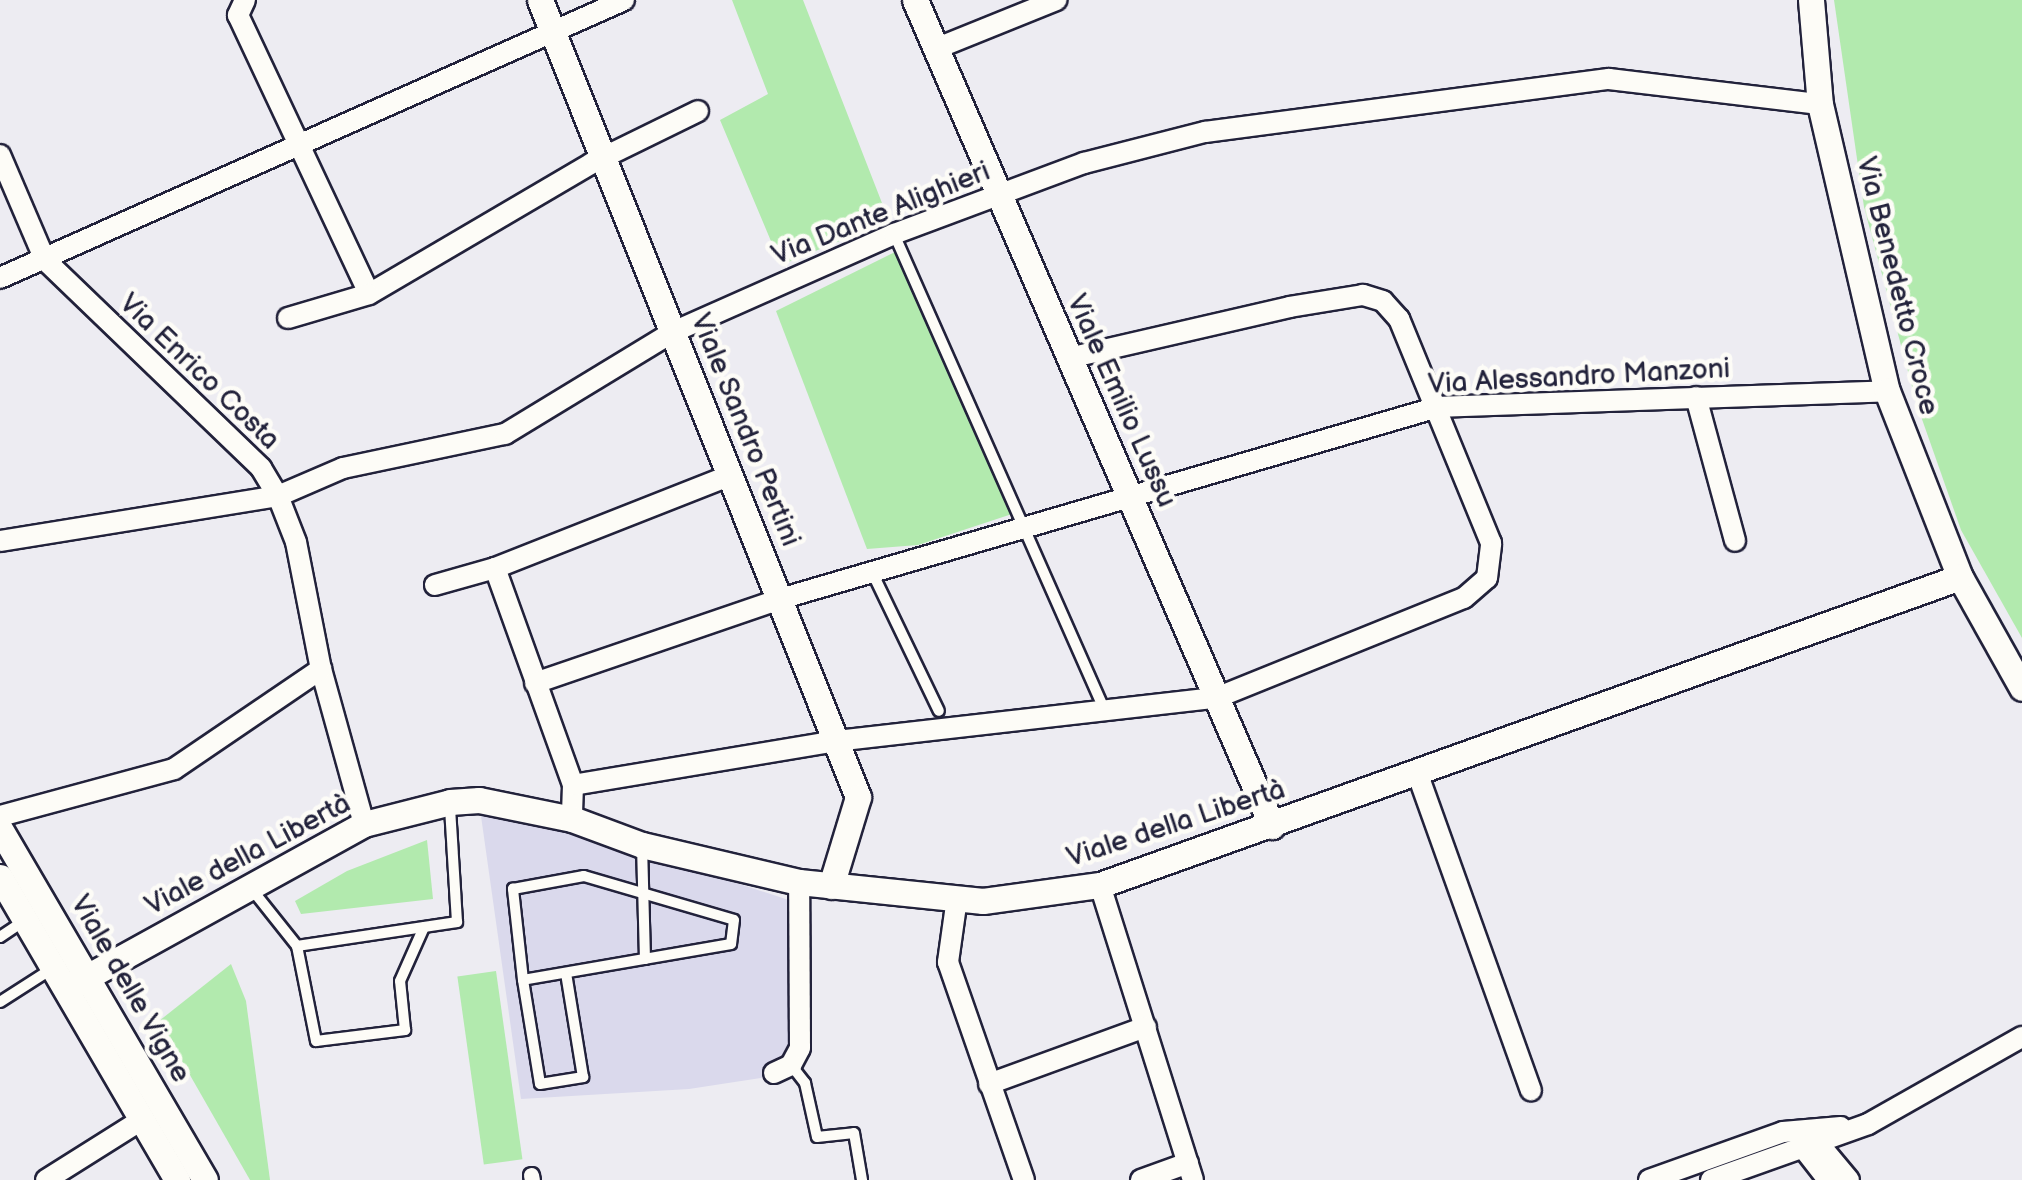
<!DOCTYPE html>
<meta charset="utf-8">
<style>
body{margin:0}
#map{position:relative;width:2022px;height:1180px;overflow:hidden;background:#edecf2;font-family:"Balsamiq Sans",sans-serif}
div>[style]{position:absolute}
.built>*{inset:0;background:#dad9ec}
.green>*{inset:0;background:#b2eaae;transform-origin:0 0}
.roads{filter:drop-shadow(2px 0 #22223b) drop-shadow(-2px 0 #22223b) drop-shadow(0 2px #22223b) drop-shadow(0 -2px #22223b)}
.service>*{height:10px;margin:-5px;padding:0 5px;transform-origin:5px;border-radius:5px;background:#fdfcf7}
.pedestrian>*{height:15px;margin:-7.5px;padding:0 7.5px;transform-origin:7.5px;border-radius:7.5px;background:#fdfcf7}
.minor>*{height:20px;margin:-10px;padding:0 10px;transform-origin:10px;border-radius:10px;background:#fdfcf7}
.tertiary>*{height:25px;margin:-12.5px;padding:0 12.5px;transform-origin:12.5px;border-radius:12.5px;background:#fdfcf7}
span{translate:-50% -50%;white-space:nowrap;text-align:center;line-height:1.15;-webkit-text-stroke:9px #fdfcf7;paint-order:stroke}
.street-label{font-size:28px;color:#22223b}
</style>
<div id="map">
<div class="built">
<div style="clip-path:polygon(480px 809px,573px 830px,801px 904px,800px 1033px,789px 1060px,768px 1077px,689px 1089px,521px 1099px)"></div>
</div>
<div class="green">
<div style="clip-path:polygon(732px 0,803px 0,889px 221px,781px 265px,720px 120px,768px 94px)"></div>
<div style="clip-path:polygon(1834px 0,2022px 0,2022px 638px,1961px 530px,1917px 405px,1864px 207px)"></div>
<div style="clip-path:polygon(895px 252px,1012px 514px,918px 545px,867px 549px,776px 311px)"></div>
<div style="clip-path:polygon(427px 840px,433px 899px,301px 914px,295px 901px,347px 871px)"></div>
<div style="clip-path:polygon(231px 964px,246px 1001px,270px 1180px,250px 1180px,159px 1021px)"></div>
<div style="left:496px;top:971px;width:190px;height:39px;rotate:82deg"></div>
</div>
<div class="roads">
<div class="service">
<div style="left:894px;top:234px;width:522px;rotate:66.14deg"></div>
<div style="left:872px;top:572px;width:154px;rotate:64.3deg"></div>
<div style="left:642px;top:845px;width:114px;rotate:88.5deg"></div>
<div style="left:584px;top:876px;width:156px;rotate:16.3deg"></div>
<div style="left:734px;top:920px;width:24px;rotate:97deg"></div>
<div style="left:731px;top:944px;width:211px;rotate:170.2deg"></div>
<div style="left:523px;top:980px;width:92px;rotate:-96.3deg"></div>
<div style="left:513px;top:889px;width:72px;rotate:-10.4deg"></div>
<div style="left:250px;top:887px;width:75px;rotate:51.5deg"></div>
<div style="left:297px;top:946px;width:162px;rotate:-8.5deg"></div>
<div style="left:457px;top:922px;width:116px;rotate:-93.5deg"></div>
<div style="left:0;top:937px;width:29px;rotate:-34deg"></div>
<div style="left:297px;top:946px;width:97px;rotate:78.7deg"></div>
<div style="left:316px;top:1041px;width:90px;rotate:-7deg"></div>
<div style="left:405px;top:1030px;width:49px;rotate:-95.8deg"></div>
<div style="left:400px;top:981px;width:59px;rotate:-66deg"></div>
<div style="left:523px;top:980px;width:105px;rotate:80.7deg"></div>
<div style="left:540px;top:1084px;width:44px;rotate:-9.2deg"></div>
<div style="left:583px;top:1077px;width:105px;rotate:-99.3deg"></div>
<div style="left:0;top:1002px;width:63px;rotate:-32.7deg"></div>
<div style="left:791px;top:1065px;width:23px;rotate:52deg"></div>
<div style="left:805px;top:1083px;width:55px;rotate:77.5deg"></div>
<div style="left:817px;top:1137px;width:37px;rotate:-6deg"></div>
<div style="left:854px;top:1133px;width:48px;rotate:80.3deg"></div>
</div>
<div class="pedestrian">
<div style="left:531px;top:1175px;width:5px;rotate:79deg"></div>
</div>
<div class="minor">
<div style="left:245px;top:0;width:17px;rotate:115deg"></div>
<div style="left:238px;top:15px;width:308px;rotate:64.8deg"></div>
<div style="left:369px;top:294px;width:259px;rotate:-30.4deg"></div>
<div style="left:592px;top:163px;width:118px;rotate:-26.1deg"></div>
<div style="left:935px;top:49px;width:131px;rotate:-22deg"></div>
<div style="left:0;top:155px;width:114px;rotate:66.8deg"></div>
<div style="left:45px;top:260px;width:300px;rotate:43.9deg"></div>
<div style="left:261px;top:468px;width:33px;rotate:59deg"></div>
<div style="left:278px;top:496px;width:49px;rotate:68.6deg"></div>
<div style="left:296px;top:542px;width:129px;rotate:78.9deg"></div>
<div style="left:321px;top:669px;width:161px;rotate:74.5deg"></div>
<div style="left:0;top:278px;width:683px;rotate:-24.01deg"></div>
<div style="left:288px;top:318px;width:84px;rotate:-16.5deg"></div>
<div style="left:1696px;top:397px;width:149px;rotate:74.8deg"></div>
<div style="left:0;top:541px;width:282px;rotate:-9.2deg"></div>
<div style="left:278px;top:496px;width:71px;rotate:-23.3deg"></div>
<div style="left:343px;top:468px;width:166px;rotate:-11.9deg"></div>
<div style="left:505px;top:434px;width:197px;rotate:-31.3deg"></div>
<div style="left:673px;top:332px;width:242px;rotate:-23.9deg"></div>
<div style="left:894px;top:234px;width:203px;rotate:-20.5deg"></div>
<div style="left:1084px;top:163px;width:125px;rotate:-14.4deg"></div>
<div style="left:1205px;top:132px;width:407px;rotate:-7.5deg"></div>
<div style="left:1609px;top:79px;width:212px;rotate:6.8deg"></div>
<div style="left:495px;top:568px;width:231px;rotate:70.2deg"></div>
<div style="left:573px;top:785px;width:34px;rotate:92deg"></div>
<div style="left:435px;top:585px;width:62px;rotate:-15.8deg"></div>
<div style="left:495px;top:568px;width:254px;rotate:-21.5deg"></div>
<div style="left:535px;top:683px;width:259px;rotate:-18.9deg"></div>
<div style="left:780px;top:599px;width:685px;rotate:-16.27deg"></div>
<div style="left:1438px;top:407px;width:449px;rotate:-2deg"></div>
<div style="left:1418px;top:775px;width:335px;rotate:70.3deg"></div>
<div style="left:573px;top:785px;width:267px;rotate:-9.5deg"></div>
<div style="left:836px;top:741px;width:382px;rotate:-6.5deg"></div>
<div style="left:1216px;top:698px;width:267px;rotate:-22deg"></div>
<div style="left:1464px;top:598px;width:30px;rotate:-41deg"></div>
<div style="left:1487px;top:578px;width:35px;rotate:-83deg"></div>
<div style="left:1491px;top:543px;width:242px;rotate:-112.3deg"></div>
<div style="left:1399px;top:319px;width:24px;rotate:-132deg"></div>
<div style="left:1383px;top:301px;width:21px;rotate:-163deg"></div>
<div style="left:1363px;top:295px;width:74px;rotate:170.7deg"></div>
<div style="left:1290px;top:307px;width:227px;rotate:167deg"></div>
<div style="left:0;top:816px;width:180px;rotate:-15.1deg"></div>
<div style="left:174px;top:769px;width:178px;rotate:-34.2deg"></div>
<div style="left:1100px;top:885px;width:309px;rotate:72.5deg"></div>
<div style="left:957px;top:898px;width:65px;rotate:98deg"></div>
<div style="left:948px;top:962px;width:231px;rotate:70.8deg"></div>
<div style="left:774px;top:1073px;width:19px;rotate:-25deg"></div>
<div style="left:791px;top:1065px;width:19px;rotate:-62deg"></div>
<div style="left:800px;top:1048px;width:166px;rotate:-90.3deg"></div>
<div style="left:989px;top:1084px;width:167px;rotate:-20deg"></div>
<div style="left:1804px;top:1137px;width:12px;rotate:90deg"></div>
<div style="left:1804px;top:1149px;width:39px;rotate:52deg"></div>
<div style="left:1813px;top:1137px;width:56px;rotate:50.1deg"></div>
<div style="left:46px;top:1180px;width:115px;rotate:-32.2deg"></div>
<div style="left:1141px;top:1180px;width:50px;rotate:-19.9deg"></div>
<div style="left:1649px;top:1180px;width:142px;rotate:-19.7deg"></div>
<div style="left:1783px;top:1132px;width:58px;rotate:-4.9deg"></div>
<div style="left:1711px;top:1180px;width:167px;rotate:-19.6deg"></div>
<div style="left:1868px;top:1124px;width:177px;rotate:-29.5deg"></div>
</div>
<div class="tertiary">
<div style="left:540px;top:0;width:858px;rotate:68.25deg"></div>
<div style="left:858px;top:797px;width:93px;rotate:106.9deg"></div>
<div style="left:915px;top:0;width:900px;rotate:66.63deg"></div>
<div style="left:1811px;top:0;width:104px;rotate:85.1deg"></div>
<div style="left:1820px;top:104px;width:295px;rotate:76.9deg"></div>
<div style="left:1887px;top:391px;width:200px;rotate:68.6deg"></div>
<div style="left:1960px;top:577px;width:127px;rotate:60.8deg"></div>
<div style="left:0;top:829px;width:406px;rotate:59.7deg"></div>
<div style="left:0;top:877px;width:351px;rotate:59.7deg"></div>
<div style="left:67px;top:988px;width:339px;rotate:-28.9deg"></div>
<div style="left:364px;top:824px;width:89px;rotate:-14.3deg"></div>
<div style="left:450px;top:802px;width:29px;rotate:-4deg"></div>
<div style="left:479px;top:800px;width:95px;rotate:11.5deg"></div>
<div style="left:572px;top:819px;width:75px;rotate:20.4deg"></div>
<div style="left:642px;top:845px;width:161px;rotate:13.3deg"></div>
<div style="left:799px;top:882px;width:185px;rotate:5.9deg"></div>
<div style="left:983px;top:901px;width:118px;rotate:-7.8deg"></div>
<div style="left:1100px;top:885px;width:913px;rotate:-19.7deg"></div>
</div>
</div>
<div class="street-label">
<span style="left:881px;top:214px;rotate:-22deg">Via Dante Alighieri</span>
<span style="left:1897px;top:286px;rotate:76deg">Via Benedetto Croce</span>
<span style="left:199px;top:372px;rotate:44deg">Via Enrico Costa</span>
<span style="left:1579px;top:377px;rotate:-3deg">Via Alessandro Manzoni</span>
<span style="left:1121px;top:401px;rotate:66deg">Viale Emilio Lussu</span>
<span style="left:745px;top:430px;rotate:68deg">Viale Sandro Pertini</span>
<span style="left:1176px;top:824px;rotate:-18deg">Viale della Libertà</span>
<span style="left:248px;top:855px;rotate:-28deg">Viale della Libertà</span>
<span style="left:130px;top:989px;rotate:60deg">Viale delle Vigne</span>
</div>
</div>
